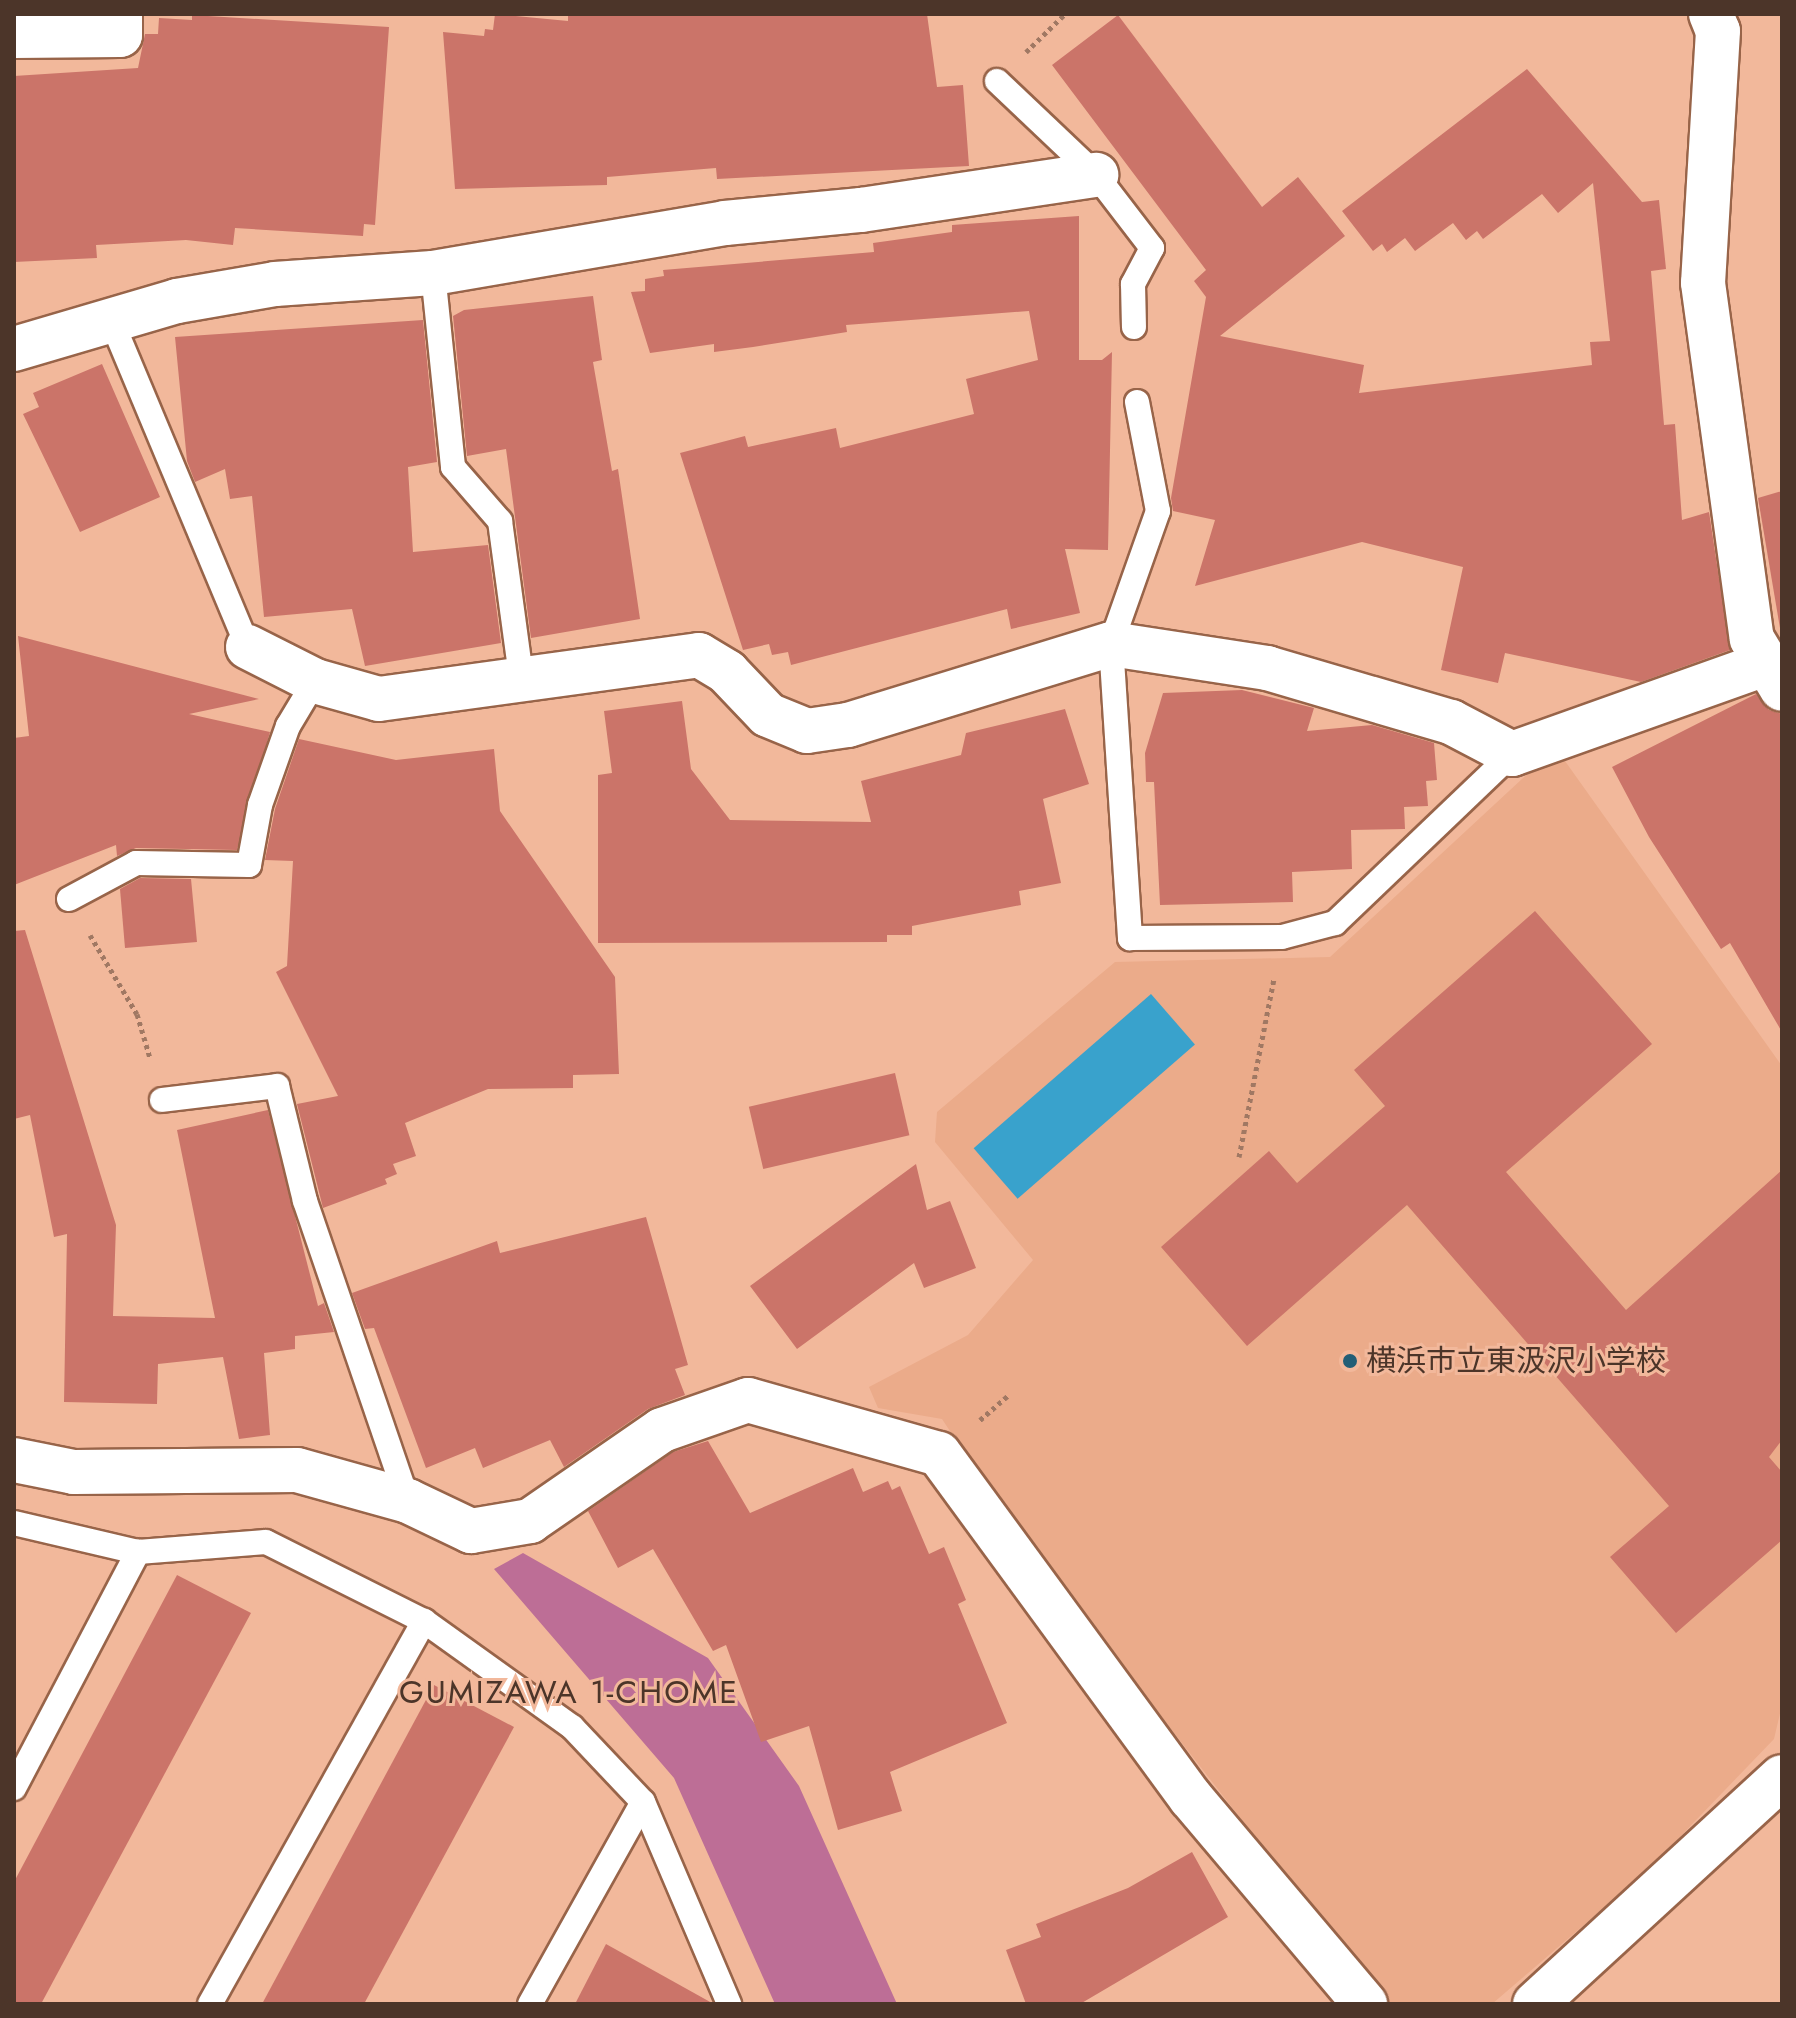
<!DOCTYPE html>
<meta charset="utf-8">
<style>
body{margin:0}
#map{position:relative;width:1796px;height:2018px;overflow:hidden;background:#f2b89b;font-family:Jost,"Noto Sans JP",sans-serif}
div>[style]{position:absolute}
.built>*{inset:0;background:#ebab8a}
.forest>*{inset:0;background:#bd6e96}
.water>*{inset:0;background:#39a2cc;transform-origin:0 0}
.building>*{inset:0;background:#cb7469;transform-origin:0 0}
.path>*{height:5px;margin-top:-2.5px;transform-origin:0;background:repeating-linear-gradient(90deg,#a07863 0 4px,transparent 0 8px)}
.roads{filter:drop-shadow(2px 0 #986449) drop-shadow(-2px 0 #986449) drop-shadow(0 2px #986449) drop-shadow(0 -2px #986449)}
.service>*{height:24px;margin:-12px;padding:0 12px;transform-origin:12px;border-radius:12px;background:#fff}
.minor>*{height:44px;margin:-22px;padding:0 22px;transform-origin:22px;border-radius:22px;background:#fff}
.dots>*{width:22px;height:22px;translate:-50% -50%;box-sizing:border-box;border:4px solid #f2b89b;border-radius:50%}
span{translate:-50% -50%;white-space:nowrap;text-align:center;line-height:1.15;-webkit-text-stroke:6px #f2b89b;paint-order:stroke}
.poi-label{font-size:30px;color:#4c3529}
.left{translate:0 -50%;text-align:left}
.neighbourhood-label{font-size:32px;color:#4c3529;letter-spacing:2px}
.frame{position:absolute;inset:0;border:16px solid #4c3529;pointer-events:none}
</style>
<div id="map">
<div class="built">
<div style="clip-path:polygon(1560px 754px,1782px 1066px,1782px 1705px,1774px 1739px,1649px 1869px,1492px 2004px,1385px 2004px,1013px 1526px,942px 1419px,878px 1408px,869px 1387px,968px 1335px,1033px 1260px,935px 1142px,937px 1112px,1115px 962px,1330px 957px,1536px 766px)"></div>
</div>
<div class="forest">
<div style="clip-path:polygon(523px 1553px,708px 1658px,799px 1786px,897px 2004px,775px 2004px,674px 1778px,494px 1569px)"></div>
</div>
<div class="water">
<div style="left:1151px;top:994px;width:67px;height:235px;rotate:49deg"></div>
</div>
<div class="building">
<div style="clip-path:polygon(495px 14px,568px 21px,568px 14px,927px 14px,937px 87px,963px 85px,969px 166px,717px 179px,716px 168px,607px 177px,607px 185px,455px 189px,443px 32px,484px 36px,485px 29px,493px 30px)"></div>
<div style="clip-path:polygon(192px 15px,389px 27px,375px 225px,364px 224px,363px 236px,235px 228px,233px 245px,186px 240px,96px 245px,97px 258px,14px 262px,14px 76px,138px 68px,145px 34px,158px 34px,159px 18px,192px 20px)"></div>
<div style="clip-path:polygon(1118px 15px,1262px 207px,1298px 177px,1345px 236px,1220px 336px,1364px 365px,1359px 393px,1592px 365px,1590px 342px,1610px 341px,1593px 183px,1558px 213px,1542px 194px,1483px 239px,1477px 231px,1466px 240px,1453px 223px,1415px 251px,1405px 238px,1387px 252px,1382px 244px,1373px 251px,1342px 211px,1527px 69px,1642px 202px,1659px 200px,1666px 269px,1651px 271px,1664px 425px,1675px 424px,1682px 520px,1709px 512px,1730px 650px,1641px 682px,1505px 653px,1498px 683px,1441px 670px,1463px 567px,1362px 542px,1195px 586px,1215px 520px,1173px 511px,1171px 498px,1206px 297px,1194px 281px,1206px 270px,1052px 65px)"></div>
<div style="clip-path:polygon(1079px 216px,1079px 360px,1102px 360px,1112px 352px,1108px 550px,1065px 549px,1080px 613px,1011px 629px,1007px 609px,791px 665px,788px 652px,772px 655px,769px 644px,743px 650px,680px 453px,745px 436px,748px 447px,836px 428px,840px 448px,974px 414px,966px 379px,1038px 360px,1029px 311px,846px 325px,847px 332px,753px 347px,714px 352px,714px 344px,650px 353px,631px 292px,645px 291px,645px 279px,664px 276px,663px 270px,874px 252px,873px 243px,952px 232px,952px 225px)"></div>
<div style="clip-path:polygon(593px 296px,602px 360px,593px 362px,612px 471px,618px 469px,640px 619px,531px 638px,506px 449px,467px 456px,453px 316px,464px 310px)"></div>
<div style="clip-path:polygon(423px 320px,437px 462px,408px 467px,413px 552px,488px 545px,501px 643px,365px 666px,352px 609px,264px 617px,252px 496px,230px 499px,225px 469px,195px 482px,187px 461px,175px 337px)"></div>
<div style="clip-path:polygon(102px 364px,160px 497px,80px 532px,23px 414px,39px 407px,33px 393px)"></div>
<div style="clip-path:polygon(1782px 491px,1782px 640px,1758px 498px)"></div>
<div style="clip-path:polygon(18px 636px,259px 699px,189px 714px,270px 732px,237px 850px,136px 848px,117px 856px,116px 845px,14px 885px,14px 738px,29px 736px)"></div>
<div style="clip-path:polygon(1242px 690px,1314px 708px,1307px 731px,1372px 725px,1434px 743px,1437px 780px,1426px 781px,1428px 806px,1404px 807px,1405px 829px,1351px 830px,1352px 869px,1292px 872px,1293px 902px,1160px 905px,1154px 782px,1146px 782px,1145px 753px,1163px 693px)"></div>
<div style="clip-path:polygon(1756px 694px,1769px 710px,1782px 714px,1782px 1032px,1730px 943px,1721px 949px,1649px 837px,1612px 767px)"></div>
<div style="clip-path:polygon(682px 701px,691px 769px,730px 820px,871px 822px,861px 781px,961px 755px,966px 733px,1065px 709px,1089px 784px,1043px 799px,1061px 883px,1019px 891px,1021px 905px,912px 926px,912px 935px,887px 935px,887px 942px,598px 943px,598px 775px,612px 773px,604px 711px)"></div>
<div style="clip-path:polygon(299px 739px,396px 760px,494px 749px,500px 811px,615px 977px,619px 1074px,573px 1075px,573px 1088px,488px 1089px,405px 1123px,416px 1156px,393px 1164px,397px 1174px,385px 1179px,387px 1184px,323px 1208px,297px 1104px,338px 1096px,276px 972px,287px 966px,293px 861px,265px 860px,275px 809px)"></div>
<div style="clip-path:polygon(140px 878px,191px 879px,197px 942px,125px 948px,120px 889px)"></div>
<div style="clip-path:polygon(1535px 911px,1652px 1044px,1506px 1172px,1626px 1310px,1782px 1170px,1782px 1440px,1769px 1457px,1782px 1472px,1782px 1540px,1676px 1633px,1610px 1557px,1669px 1506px,1407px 1205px,1247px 1346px,1161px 1247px,1269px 1151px,1297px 1183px,1385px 1106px,1354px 1070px)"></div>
<div style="clip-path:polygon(25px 930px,116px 1225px,113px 1316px,215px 1318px,177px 1130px,268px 1110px,318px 1306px,324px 1303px,334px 1332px,295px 1336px,295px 1349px,264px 1353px,270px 1435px,239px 1439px,223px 1357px,158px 1364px,157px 1404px,64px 1402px,67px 1234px,54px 1237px,30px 1115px,14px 1119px,14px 931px)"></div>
<div style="left:895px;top:1073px;width:64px;height:150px;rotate:77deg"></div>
<div style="clip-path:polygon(916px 1164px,927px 1210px,950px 1201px,976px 1268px,924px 1288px,914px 1263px,797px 1349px,750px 1286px)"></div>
<div style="clip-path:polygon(646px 1217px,688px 1365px,675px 1369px,685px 1395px,648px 1409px,564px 1467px,550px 1440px,483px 1468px,475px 1448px,426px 1468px,374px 1328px,365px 1329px,352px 1293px,497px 1241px,500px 1253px)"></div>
<div style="clip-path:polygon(708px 1441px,750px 1513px,853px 1468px,863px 1492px,888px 1481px,892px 1490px,900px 1486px,929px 1554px,944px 1547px,966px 1600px,958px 1604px,1007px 1723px,890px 1772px,902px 1811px,838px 1830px,809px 1726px,761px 1742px,726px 1645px,713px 1651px,653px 1549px,618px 1568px,588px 1511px,673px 1452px)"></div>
<div style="clip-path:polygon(177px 1575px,251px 1613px,41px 2004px,14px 2004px,14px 1882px)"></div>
<div style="clip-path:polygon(434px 1685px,514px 1727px,364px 2004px,262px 2004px)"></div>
<div style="clip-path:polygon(1192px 1852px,1228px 1917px,1080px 2004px,1026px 2004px,1006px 1950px,1041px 1937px,1036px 1924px,1128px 1888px)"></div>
<div style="clip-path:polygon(606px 1944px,712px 2003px,713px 2004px,575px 2004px)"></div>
</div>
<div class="path">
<div style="left:1026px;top:52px;width:54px;rotate:-44.3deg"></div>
<div style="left:90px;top:935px;width:92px;rotate:59.3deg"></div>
<div style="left:137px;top:1014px;width:46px;rotate:73.5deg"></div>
<div style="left:1239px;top:1157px;width:182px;rotate:-78.9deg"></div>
<div style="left:980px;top:1420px;width:37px;rotate:-41deg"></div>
</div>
<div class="roads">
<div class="service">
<div style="left:997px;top:81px;width:137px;rotate:43.5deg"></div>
<div style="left:1096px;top:175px;width:92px;rotate:52.5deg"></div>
<div style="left:1152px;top:248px;width:41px;rotate:117.8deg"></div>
<div style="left:1133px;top:284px;width:43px;rotate:88.7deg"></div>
<div style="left:433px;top:273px;width:195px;rotate:84.1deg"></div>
<div style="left:453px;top:467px;width:72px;rotate:49deg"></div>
<div style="left:500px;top:521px;width:157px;rotate:82.3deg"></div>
<div style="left:112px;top:322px;width:352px;rotate:67.3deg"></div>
<div style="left:1137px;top:402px;width:111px;rotate:79.1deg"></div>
<div style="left:1158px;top:511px;width:141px;rotate:109.5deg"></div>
<div style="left:1111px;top:644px;width:295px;rotate:86.3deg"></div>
<div style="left:1130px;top:938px;width:152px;rotate:-0.4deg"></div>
<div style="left:1282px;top:937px;width:55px;rotate:-14.8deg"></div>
<div style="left:1335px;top:923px;width:245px;rotate:-43.7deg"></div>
<div style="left:69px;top:899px;width:76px;rotate:-28.2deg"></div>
<div style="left:136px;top:863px;width:113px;rotate:1deg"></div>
<div style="left:249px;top:865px;width:61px;rotate:-79.6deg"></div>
<div style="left:260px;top:805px;width:84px;rotate:-70.5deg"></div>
<div style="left:288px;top:726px;width:52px;rotate:-59deg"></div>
<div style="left:162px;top:1100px;width:116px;rotate:-6.9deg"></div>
<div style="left:277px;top:1086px;width:118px;rotate:76.3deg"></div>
<div style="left:305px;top:1201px;width:317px;rotate:71.1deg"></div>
<div style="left:14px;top:1523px;width:127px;rotate:13.2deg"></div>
<div style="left:138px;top:1552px;width:128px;rotate:-4.5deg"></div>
<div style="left:266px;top:1542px;width:177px;rotate:26.6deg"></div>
<div style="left:424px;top:1621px;width:182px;rotate:35.6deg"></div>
<div style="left:572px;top:1727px;width:103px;rotate:46.6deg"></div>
<div style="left:643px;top:1802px;width:220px;rotate:66.9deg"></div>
<div style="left:14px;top:1788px;width:267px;rotate:-62.3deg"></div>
<div style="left:210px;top:2004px;width:439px;rotate:-60.8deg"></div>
<div style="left:530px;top:2004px;width:231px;rotate:-60.8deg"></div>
</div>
<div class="minor">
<div style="left:1711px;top:14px;width:18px;rotate:68deg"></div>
<div style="left:1718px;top:31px;width:252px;rotate:93.4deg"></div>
<div style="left:1703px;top:283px;width:359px;rotate:82.2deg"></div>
<div style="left:1752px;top:639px;width:58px;rotate:59deg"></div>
<div style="left:14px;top:36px;width:106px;rotate:-0.5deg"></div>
<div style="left:120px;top:35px;width:21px;rotate:-90deg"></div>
<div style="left:14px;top:349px;width:170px;rotate:-16.4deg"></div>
<div style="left:177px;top:301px;width:99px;rotate:-9.8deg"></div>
<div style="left:275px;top:284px;width:158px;rotate:-4deg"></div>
<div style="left:433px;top:273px;width:296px;rotate:-9.7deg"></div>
<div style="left:725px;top:223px;width:137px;rotate:-5.5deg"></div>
<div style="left:861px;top:210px;width:238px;rotate:-8.5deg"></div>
<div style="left:248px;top:647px;width:75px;rotate:26.9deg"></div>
<div style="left:315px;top:681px;width:66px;rotate:15.7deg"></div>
<div style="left:379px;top:699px;width:323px;rotate:-7.8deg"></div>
<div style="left:699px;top:655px;width:33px;rotate:31deg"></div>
<div style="left:727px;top:672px;width:59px;rotate:46.4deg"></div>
<div style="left:768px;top:715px;width:42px;rotate:22.3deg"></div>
<div style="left:807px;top:731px;width:41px;rotate:-8.3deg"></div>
<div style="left:848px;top:725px;width:275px;rotate:-17.1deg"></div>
<div style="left:1111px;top:644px;width:158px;rotate:8.7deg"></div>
<div style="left:1267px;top:668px;width:192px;rotate:16.4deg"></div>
<div style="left:1451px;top:722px;width:69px;rotate:27.7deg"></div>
<div style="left:1512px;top:754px;width:269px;rotate:-19.6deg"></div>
<div style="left:14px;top:1460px;width:61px;rotate:11.3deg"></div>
<div style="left:74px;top:1472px;width:223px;rotate:-0.5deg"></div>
<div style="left:297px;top:1470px;width:115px;rotate:15.6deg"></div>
<div style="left:408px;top:1501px;width:70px;rotate:25.5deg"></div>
<div style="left:471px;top:1531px;width:60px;rotate:-9.6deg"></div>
<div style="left:530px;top:1521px;width:160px;rotate:-34.6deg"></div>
<div style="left:662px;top:1430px;width:91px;rotate:-19.2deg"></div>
<div style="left:748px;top:1400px;width:198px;rotate:15.8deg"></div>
<div style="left:939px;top:1454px;width:426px;rotate:53.8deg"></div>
<div style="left:1191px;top:1798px;width:270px;rotate:49.8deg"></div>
<div style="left:1535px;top:2004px;width:335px;rotate:-42.6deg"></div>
</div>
</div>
<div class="dots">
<div style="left:1350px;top:1361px;background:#235e76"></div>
</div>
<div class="poi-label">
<span class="left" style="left:1366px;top:1361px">横浜市立東汲沢小学校</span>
</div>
<div class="neighbourhood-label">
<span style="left:569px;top:1692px">GUMIZAWA 1-CHOME</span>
</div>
<div class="frame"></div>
</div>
